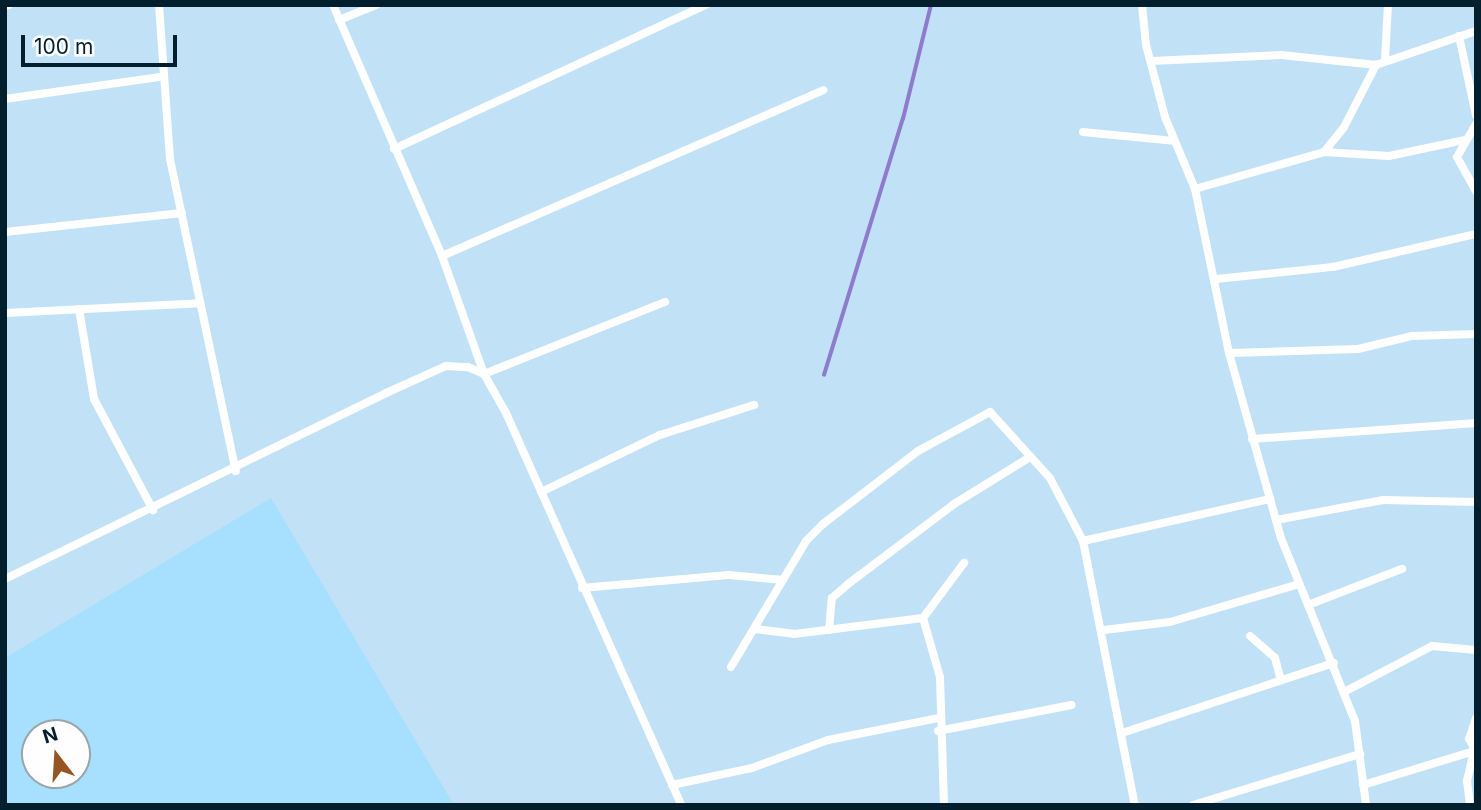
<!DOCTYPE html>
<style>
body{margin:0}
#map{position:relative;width:1481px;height:810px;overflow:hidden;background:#c1e2f6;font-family:Inter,sans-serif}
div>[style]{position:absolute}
.built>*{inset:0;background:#a7dffe}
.stream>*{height:3.5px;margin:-1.75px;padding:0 1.75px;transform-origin:1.75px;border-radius:1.75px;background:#8e7bcd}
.street>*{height:8px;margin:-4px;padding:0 4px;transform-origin:4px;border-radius:4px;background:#fff}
span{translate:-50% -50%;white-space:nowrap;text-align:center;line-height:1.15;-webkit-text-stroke:5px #fefefe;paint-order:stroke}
.frame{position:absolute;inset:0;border:7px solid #031f2d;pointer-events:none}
.north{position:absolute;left:21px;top:719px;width:70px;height:70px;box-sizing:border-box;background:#fefefe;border:2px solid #9aa5aa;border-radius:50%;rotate:343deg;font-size:19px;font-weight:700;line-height:28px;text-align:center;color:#031f2d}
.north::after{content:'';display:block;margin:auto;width:24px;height:32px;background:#985524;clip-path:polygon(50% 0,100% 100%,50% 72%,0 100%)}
.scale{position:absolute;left:21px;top:35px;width:156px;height:32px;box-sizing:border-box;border:4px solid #031f2d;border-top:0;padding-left:9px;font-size:21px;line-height:24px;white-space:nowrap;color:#031f2d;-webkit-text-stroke:5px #fefefe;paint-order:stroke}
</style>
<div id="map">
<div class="built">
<div style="clip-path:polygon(evenodd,271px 498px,454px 805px,5px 805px,5px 658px,271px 498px,35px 733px,77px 733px,77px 775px,35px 775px,35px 733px)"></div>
</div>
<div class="stream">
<div style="left:824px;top:375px;width:268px;rotate:-72.9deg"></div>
<div style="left:903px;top:119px;width:117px;rotate:-76.2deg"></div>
</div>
<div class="street">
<div style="left:159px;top:5px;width:154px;rotate:85.9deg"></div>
<div style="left:170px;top:159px;width:319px;rotate:78.1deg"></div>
<div style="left:333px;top:5px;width:274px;rotate:66.5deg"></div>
<div style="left:442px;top:256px;width:125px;rotate:70.4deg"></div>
<div style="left:484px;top:374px;width:195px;rotate:-21.7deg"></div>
<div style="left:1142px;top:5px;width:40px;rotate:84.3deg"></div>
<div style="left:1146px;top:45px;width:74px;rotate:75.2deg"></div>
<div style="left:1165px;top:117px;width:78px;rotate:67.4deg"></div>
<div style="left:1195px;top:189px;width:167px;rotate:78.3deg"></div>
<div style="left:1229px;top:353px;width:192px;rotate:74.3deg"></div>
<div style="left:1281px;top:538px;width:197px;rotate:68deg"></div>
<div style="left:1355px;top:721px;width:85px;rotate:82.5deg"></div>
<div style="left:5px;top:6px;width:4px;rotate:-14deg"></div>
<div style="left:339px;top:20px;width:40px;rotate:-22deg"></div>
<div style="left:1459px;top:36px;width:81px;rotate:77.9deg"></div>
<div style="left:1385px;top:60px;width:55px;rotate:-86.9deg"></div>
<div style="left:1151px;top:61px;width:130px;rotate:-2.6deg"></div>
<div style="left:1281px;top:55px;width:96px;rotate:6deg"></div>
<div style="left:5px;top:99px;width:157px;rotate:-8.1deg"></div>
<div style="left:1476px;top:124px;width:38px;rotate:120deg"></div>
<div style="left:1457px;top:157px;width:39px;rotate:61deg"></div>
<div style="left:1083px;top:132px;width:91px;rotate:5.6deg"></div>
<div style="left:394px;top:149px;width:344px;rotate:-24.8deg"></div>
<div style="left:1324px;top:152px;width:65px;rotate:3.5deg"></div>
<div style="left:1389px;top:156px;width:78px;rotate:-11.9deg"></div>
<div style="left:1195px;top:189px;width:134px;rotate:-16deg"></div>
<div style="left:1324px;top:152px;width:32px;rotate:-51deg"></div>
<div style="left:1344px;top:127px;width:70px;rotate:-62.7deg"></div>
<div style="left:1376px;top:65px;width:106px;rotate:-18.8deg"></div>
<div style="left:5px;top:232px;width:178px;rotate:-6.1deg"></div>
<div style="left:442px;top:256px;width:416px;rotate:-23.5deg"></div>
<div style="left:1216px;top:279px;width:118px;rotate:-5.9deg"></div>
<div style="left:1333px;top:267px;width:147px;rotate:-13deg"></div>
<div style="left:79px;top:309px;width:91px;rotate:80.5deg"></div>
<div style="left:94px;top:399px;width:126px;rotate:62deg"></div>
<div style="left:5px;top:313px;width:195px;rotate:-2.9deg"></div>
<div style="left:1229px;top:353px;width:129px;rotate:-1.8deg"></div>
<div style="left:1358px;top:349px;width:56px;rotate:-13.5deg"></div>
<div style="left:1412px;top:336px;width:64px;rotate:-1.8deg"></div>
<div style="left:1252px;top:439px;width:225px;rotate:-4.1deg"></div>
<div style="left:541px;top:492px;width:132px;rotate:-25.6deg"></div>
<div style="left:660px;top:435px;width:99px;rotate:-17.7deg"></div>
<div style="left:1276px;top:520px;width:109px;rotate:-10.6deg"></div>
<div style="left:1383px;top:500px;width:93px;rotate:1.2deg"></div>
<div style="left:1083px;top:541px;width:192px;rotate:-12.7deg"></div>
<div style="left:5px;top:579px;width:424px;rotate:-26deg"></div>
<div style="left:386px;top:393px;width:66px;rotate:-24.2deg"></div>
<div style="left:446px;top:366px;width:22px;rotate:3deg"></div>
<div style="left:468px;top:367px;width:17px;rotate:24deg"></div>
<div style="left:484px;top:374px;width:45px;rotate:60.6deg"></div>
<div style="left:506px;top:413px;width:429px;rotate:65.9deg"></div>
<div style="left:582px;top:588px;width:147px;rotate:-5.1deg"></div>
<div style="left:728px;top:575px;width:55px;rotate:5.2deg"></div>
<div style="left:1308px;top:605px;width:101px;rotate:-21deg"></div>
<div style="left:755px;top:629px;width:39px;rotate:7deg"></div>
<div style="left:794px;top:634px;width:130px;rotate:-7.1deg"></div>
<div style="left:829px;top:630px;width:32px;rotate:-85deg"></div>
<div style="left:832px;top:598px;width:21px;rotate:-41deg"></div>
<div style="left:848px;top:584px;width:133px;rotate:-37deg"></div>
<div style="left:954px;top:504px;width:89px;rotate:-31.7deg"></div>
<div style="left:1104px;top:630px;width:66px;rotate:-6.9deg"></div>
<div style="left:1170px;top:622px;width:134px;rotate:-16.4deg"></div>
<div style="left:1250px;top:636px;width:33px;rotate:41deg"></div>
<div style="left:1275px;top:658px;width:23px;rotate:75deg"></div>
<div style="left:731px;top:667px;width:147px;rotate:-59.2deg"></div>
<div style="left:806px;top:541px;width:24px;rotate:-45deg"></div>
<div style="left:823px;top:524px;width:120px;rotate:-37.5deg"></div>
<div style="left:918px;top:451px;width:82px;rotate:-28.4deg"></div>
<div style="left:990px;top:412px;width:89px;rotate:47.7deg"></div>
<div style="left:1050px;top:478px;width:71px;rotate:62.4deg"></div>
<div style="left:1083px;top:541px;width:269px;rotate:78.9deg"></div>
<div style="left:1346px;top:691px;width:97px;rotate:-27.6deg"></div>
<div style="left:1432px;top:646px;width:44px;rotate:5.2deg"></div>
<div style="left:1476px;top:718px;width:22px;rotate:108deg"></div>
<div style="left:1469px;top:739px;width:14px;rotate:60deg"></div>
<div style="left:938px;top:731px;width:136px;rotate:-11deg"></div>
<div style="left:1125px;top:732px;width:220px;rotate:-18.3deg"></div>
<div style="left:672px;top:785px;width:82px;rotate:-12deg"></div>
<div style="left:752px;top:768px;width:81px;rotate:-20.2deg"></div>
<div style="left:828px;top:740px;width:112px;rotate:-11.3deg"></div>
<div style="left:1363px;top:785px;width:116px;rotate:-17deg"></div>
<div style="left:944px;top:805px;width:128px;rotate:-91.8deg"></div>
<div style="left:940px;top:677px;width:61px;rotate:-106.1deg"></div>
<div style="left:923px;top:618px;width:69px;rotate:-53.3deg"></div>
<div style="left:1193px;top:805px;width:175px;rotate:-17deg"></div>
<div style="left:1470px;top:805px;width:24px;rotate:-97deg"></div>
<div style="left:1467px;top:781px;width:31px;rotate:-77deg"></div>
</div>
<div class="frame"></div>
<div class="north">N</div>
<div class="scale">100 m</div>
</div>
